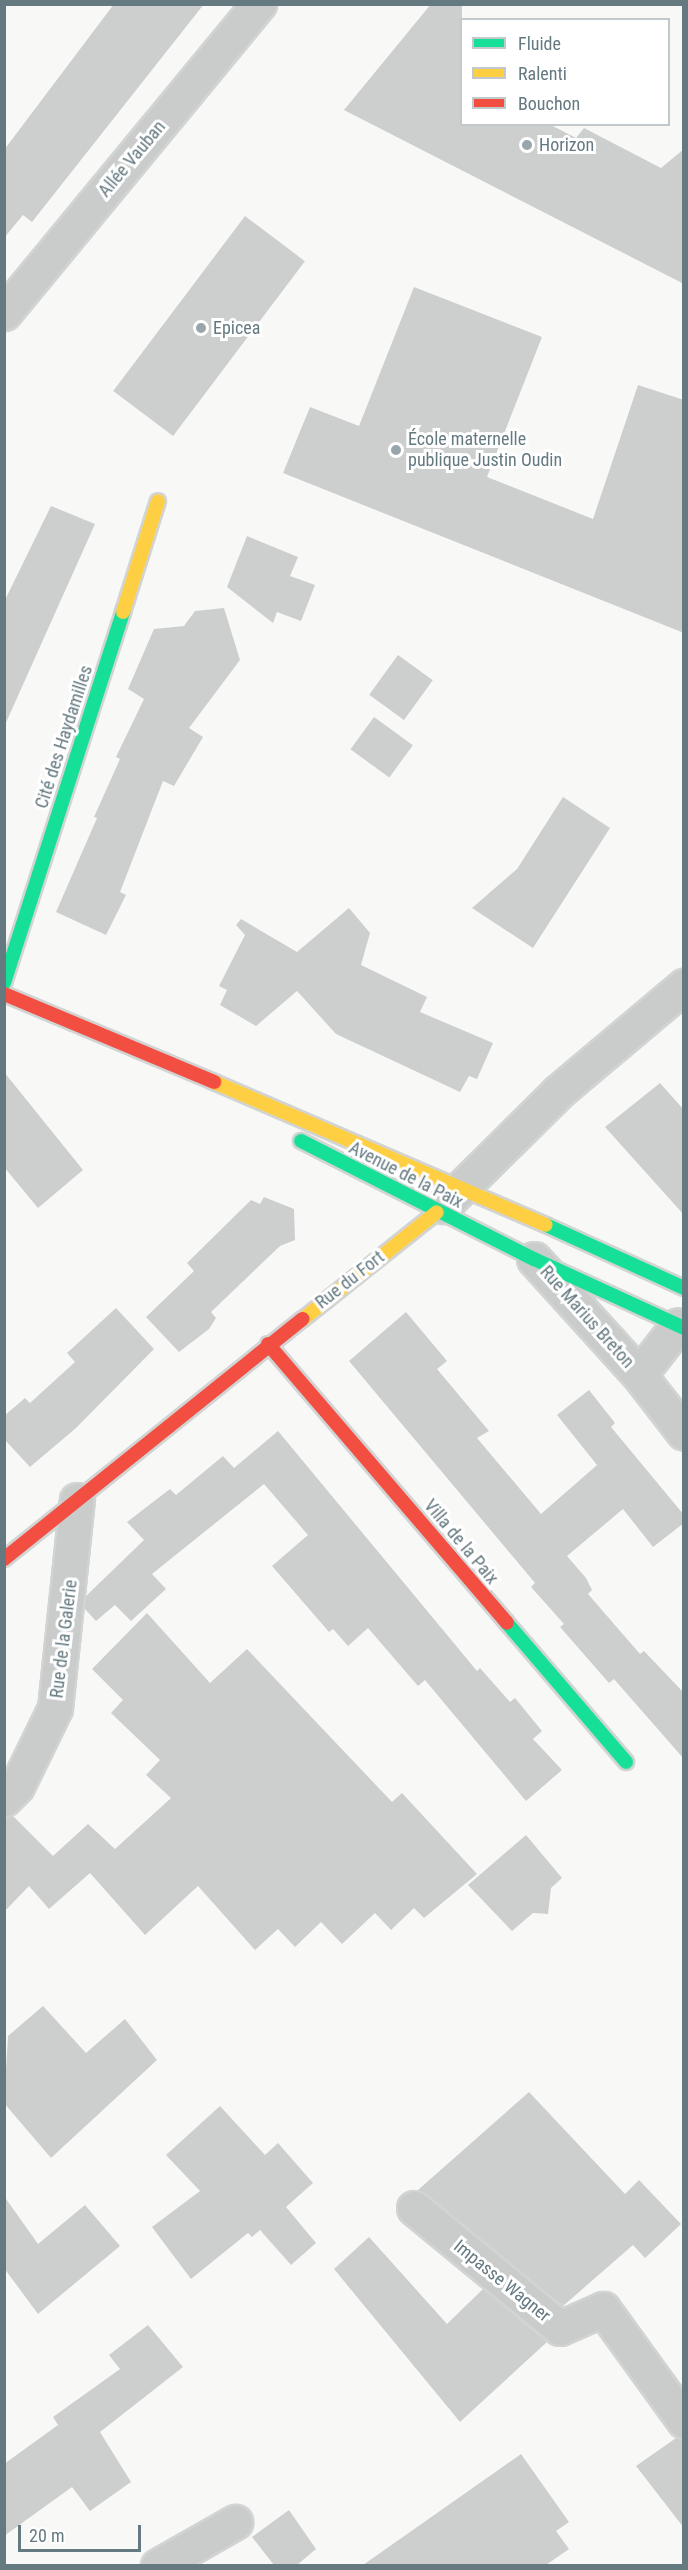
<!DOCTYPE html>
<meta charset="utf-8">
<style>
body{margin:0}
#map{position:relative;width:688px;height:2570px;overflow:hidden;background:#f8f8f7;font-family:"Roboto Condensed",sans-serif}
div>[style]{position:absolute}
.building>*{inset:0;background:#cdcfcf;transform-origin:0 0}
.roads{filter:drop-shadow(2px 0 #d2d4d4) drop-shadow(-2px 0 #d2d4d4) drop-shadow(0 2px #d2d4d4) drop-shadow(0 -2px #d2d4d4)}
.street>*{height:33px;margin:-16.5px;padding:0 16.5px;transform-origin:16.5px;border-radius:16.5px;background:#cacccc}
.fast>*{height:14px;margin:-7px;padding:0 7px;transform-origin:7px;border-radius:7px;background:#16e098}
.slow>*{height:14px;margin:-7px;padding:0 7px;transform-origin:7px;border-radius:7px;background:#ffcf43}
.jam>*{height:14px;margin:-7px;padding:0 7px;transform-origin:7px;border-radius:7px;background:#f24e42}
.dots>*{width:16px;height:16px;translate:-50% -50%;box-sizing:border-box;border:3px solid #fff;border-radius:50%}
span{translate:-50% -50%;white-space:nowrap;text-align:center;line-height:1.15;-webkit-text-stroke:6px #fff;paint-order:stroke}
.poi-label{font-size:18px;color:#647980}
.left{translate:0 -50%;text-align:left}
.street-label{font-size:18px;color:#647980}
.frame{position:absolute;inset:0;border:6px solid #647980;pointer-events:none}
.legend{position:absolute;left:460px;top:18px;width:210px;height:108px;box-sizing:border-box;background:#fff;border:2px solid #c1c9cc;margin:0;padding:8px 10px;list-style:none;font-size:18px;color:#647980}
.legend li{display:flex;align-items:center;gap:12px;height:30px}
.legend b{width:30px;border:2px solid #c1c9cc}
.scale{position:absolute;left:18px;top:2525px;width:123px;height:27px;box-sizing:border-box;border:3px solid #647980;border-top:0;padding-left:8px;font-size:18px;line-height:21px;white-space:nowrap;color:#647980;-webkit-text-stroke:4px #fff;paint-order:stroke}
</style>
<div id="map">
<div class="building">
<div style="clip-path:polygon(114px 4px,204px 4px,32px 222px,23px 215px,4px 238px,4px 150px)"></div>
<div style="clip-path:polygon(431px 4px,462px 4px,462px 124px,549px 124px,576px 138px,584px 128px,661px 168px,684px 149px,684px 284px,344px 110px)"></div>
<div style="left:245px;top:216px;width:75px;height:219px;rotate:37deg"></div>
<div style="clip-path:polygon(414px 287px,542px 337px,487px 477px,593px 519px,638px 385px,684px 400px,684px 633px,283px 473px,310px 407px,359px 426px)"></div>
<div style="clip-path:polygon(51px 506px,95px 524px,4px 727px,4px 602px)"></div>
<div style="clip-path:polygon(247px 536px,298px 557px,290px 576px,315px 585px,301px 621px,277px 612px,273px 623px,227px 587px)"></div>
<div style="clip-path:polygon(224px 608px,240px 660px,189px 728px,203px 737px,174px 786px,163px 781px,120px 892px,126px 895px,106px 935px,56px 912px,97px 818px,94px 817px,120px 759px,116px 757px,144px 699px,128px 689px,154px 629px,184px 626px,195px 611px)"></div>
<div style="left:398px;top:655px;width:43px;height:49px;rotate:36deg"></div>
<div style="left:374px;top:717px;width:48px;height:40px;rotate:36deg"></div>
<div style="clip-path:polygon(563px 797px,610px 828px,533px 948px,472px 908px,517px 869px)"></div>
<div style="clip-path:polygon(349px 908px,370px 933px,361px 965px,427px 997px,420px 1012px,493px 1043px,477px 1079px,469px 1076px,460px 1092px,336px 1034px,297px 991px,256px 1026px,220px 1005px,227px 990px,219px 986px,245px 935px,236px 925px,241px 919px,297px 952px)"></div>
<div style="clip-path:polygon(4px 1072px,83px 1170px,38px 1208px,4px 1167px)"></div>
<div style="clip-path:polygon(660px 1083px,684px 1110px,684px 1215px,605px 1127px)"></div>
<div style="clip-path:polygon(264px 1197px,294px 1209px,295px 1240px,280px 1246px,211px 1312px,216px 1318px,209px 1329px,179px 1352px,146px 1317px,194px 1271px,187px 1263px,251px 1200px,260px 1204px)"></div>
<div style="clip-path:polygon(116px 1308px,154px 1349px,76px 1428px,30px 1467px,4px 1439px,4px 1416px,25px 1398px,30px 1403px,75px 1362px,67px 1353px)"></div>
<div style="clip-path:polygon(406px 1312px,447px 1361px,437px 1369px,489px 1431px,477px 1438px,541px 1514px,597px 1465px,557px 1415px,589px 1390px,615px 1423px,611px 1427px,684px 1515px,684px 1523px,653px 1547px,623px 1509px,567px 1556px,586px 1578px,592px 1590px,588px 1594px,640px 1654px,644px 1651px,684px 1693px,684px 1759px,614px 1679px,609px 1683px,560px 1627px,564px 1624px,531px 1587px,535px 1583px,349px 1361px)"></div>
<div style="clip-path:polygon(278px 1431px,477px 1671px,480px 1668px,510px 1702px,515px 1698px,542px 1731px,533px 1739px,562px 1770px,526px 1801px,425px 1680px,418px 1686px,368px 1628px,348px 1646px,333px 1629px,329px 1632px,272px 1566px,308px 1535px,264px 1484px,152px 1574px,166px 1589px,131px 1621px,115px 1605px,96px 1621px,84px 1608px,86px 1596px,144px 1540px,127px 1522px,170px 1489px,176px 1495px,223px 1456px,234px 1468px)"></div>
<div style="clip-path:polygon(147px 1613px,210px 1683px,247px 1649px,392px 1802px,402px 1793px,477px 1874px,424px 1918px,414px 1908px,391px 1930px,375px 1913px,342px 1944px,321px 1922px,295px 1947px,278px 1929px,255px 1950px,198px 1886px,145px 1935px,90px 1873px,49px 1909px,29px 1886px,4px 1912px,4px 1817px,12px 1815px,53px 1856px,88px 1824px,115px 1849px,171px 1798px,146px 1775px,160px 1760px,111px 1713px,123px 1700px,92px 1669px)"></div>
<div style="clip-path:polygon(526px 1835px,562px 1878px,551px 1888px,548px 1914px,533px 1913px,512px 1931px,468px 1885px)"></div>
<div style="clip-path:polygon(43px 2006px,86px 2053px,125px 2019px,157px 2060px,51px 2158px,4px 2103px,8px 2036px)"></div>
<div style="clip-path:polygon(529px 2092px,625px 2194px,639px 2180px,681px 2224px,645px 2258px,633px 2245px,563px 2306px,418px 2190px)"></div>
<div style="clip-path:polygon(220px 2106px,265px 2155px,278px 2143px,313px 2183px,286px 2207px,316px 2243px,291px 2265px,260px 2230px,252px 2237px,248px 2233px,191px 2279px,152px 2227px,200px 2191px,166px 2155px)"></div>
<div style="clip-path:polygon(4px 2196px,38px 2244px,85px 2205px,120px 2246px,38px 2314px,4px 2268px)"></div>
<div style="clip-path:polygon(369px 2237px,447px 2324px,483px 2289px,547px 2342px,460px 2422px,334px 2269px)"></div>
<div style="clip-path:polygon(148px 2325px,183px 2367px,100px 2432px,131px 2482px,90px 2511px,72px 2487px,4px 2536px,4px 2464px,58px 2425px,53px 2417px,120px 2369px,109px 2355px)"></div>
<div style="clip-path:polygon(676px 2438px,684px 2439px,684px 2528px,636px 2466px)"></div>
<div style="clip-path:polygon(521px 2454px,569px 2522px,556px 2531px,569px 2549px,546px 2565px,363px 2565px)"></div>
<div style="clip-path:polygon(289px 2510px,316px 2549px,297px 2565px,274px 2565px,252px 2537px)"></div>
</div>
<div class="roads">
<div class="street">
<div style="left:4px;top:313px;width:401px;rotate:-50.5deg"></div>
<div style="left:443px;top:1206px;width:162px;rotate:-44.7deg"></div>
<div style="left:558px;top:1092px;width:165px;rotate:-40.1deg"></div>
<div style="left:534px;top:1259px;width:156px;rotate:47.8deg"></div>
<div style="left:639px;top:1375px;width:73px;rotate:52.2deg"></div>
<div style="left:639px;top:1375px;width:63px;rotate:-52deg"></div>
<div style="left:4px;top:1799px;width:18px;rotate:-45deg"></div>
<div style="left:17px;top:1786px;width:87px;rotate:-64deg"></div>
<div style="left:55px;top:1708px;width:209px;rotate:-84deg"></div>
<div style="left:414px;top:2208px;width:189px;rotate:39.4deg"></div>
<div style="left:560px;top:2328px;width:47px;rotate:-23.8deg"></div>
<div style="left:603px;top:2309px;width:138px;rotate:54.1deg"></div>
<div style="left:158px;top:2566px;width:89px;rotate:-29.7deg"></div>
</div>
<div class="fast">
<div style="left:4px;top:983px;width:390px;rotate:-72.2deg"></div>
<div style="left:301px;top:1141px;width:261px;rotate:26.9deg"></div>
<div style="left:534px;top:1259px;width:165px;rotate:24.7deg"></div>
<div style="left:546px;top:1225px;width:152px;rotate:24.5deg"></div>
<div style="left:507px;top:1623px;width:183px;rotate:49.4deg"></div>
</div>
<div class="slow">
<div style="left:123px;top:612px;width:116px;rotate:-72.5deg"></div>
<div style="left:214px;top:1082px;width:361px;rotate:23.3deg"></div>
<div style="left:303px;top:1319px;width:171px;rotate:-38.6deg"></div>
</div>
<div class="jam">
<div style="left:4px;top:994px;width:228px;rotate:22.7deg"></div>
<div style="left:268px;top:1344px;width:367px;rotate:49.4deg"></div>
<div style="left:4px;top:1559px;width:383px;rotate:-38.8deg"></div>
</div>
</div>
<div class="dots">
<div style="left:527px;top:145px;background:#98a5aa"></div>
<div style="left:201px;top:328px;background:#98a5aa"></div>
<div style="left:396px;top:450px;background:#98a5aa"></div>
</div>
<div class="poi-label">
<span class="left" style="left:539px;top:145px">Horizon</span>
<span class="left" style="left:213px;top:328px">Epicea</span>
<span class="left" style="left:408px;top:450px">École maternelle<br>publique Justin Oudin</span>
</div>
<div class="street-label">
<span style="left:132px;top:159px;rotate:-50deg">Allée Vauban</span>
<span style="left:64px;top:737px;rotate:-72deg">Cité des Haydamilles</span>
<span style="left:406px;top:1175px;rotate:27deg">Avenue de la Paix</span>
<span style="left:350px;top:1280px;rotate:-38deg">Rue du Fort</span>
<span style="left:587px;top:1317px;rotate:48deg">Rue Marius Breton</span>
<span style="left:461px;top:1542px;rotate:50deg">Villa de la Paix</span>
<span style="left:64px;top:1639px;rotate:-83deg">Rue de la Galerie</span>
<span style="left:502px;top:2281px;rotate:39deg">Impasse Wagner</span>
</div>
<div class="frame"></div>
<ul class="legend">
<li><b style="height:8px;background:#16e098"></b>Fluide</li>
<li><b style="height:8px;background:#ffcf43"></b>Ralenti</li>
<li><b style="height:8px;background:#f24e42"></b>Bouchon</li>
</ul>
<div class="scale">20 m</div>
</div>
